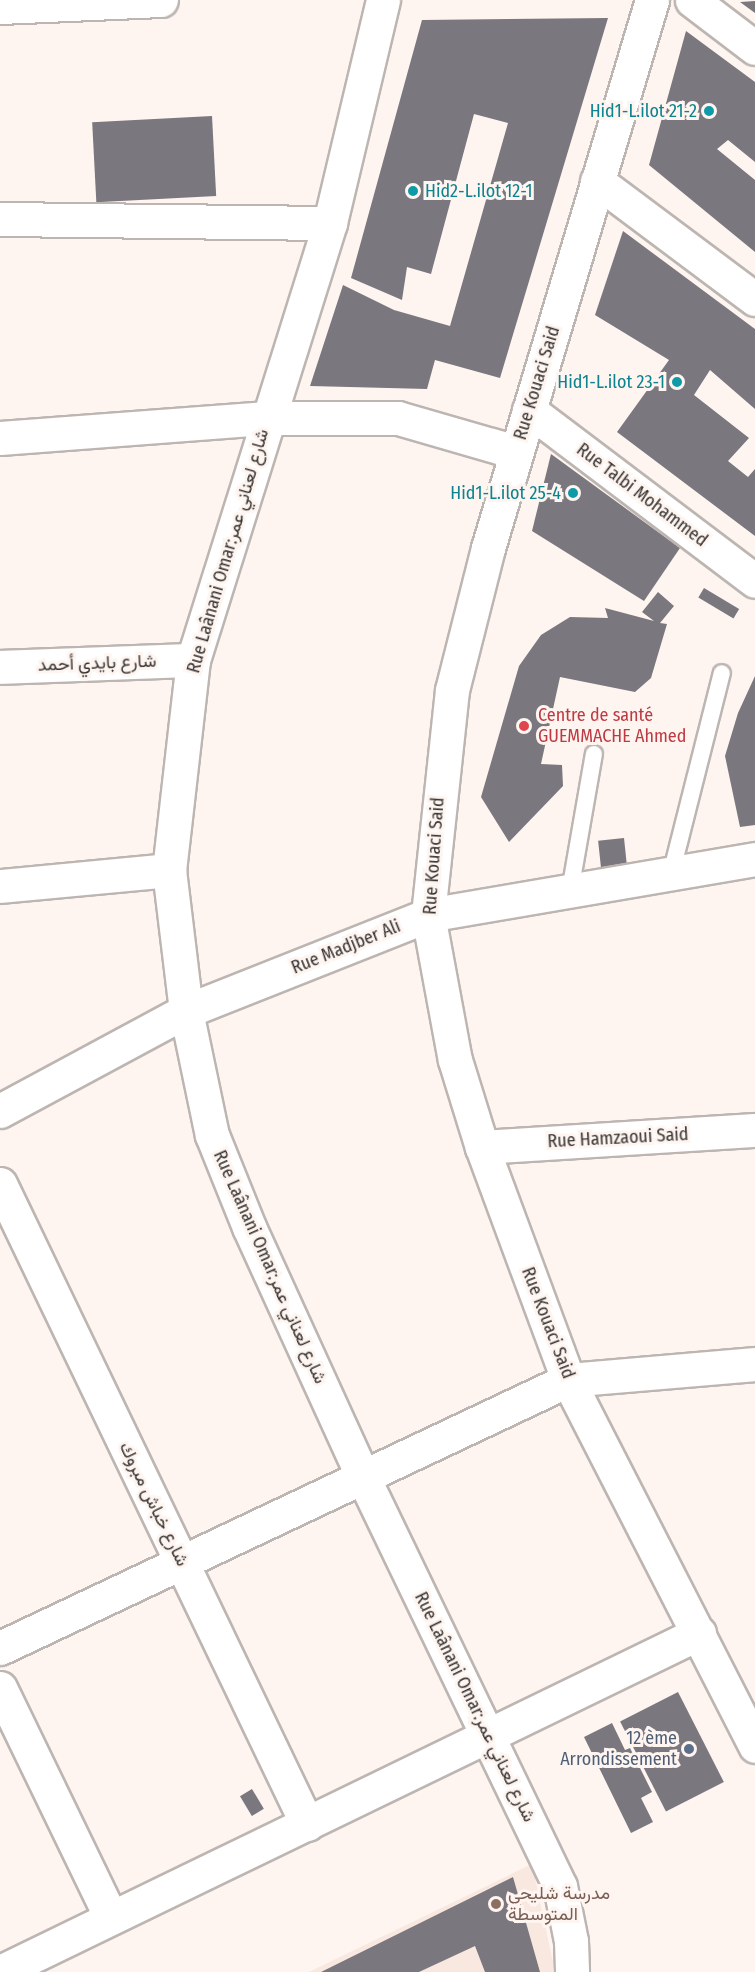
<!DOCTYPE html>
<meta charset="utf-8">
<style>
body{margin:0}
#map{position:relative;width:755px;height:1972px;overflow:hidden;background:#fef5f1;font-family:"Fira Sans Condensed",Vazirmatn,sans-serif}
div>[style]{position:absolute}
.built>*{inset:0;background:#f8e8df}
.building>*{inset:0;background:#7b777e;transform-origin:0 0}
.roads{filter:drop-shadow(2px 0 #bdb5b1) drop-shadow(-2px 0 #bdb5b1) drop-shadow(0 2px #bdb5b1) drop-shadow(0 -2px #bdb5b1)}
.lane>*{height:16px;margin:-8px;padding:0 8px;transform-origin:8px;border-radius:8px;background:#fff}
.street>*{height:33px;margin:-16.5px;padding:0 16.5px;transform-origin:16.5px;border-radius:16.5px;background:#fff}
.secondary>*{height:33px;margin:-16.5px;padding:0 16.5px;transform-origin:16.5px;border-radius:16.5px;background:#fff}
.dots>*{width:16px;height:16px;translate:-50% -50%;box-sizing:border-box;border:3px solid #fef5f1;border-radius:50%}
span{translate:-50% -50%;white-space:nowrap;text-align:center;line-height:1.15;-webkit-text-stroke:6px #fef5f1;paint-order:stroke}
.culture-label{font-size:18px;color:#0d838f}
.right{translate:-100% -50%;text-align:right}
.left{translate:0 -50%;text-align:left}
.street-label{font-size:18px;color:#363331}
.health-label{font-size:18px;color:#be3a42}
.service-label{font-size:18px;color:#4e5e75}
.education-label{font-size:18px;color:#785e54}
</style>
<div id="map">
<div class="built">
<div style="clip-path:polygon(532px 1864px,555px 1972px,309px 1972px)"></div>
</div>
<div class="building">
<div style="clip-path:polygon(755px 1px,755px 13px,740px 2px)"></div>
<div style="clip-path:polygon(608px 18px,500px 378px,435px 360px,427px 389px,310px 386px,343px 285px,394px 310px,450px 326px,508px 123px,474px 114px,431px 274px,407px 267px,402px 300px,351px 278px,422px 20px)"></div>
<div style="clip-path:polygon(686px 31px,755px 82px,755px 162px,728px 140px,717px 149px,755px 180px,755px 252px,649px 165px)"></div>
<div style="left:212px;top:116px;width:80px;height:120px;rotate:87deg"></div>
<div style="clip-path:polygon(623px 231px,755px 329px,755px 409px,710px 370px,694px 395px,749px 438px,728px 461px,748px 477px,755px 469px,755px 536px,617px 432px,669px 360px,595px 315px)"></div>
<div style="clip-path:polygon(551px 454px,680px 548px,644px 601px,532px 531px)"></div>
<div style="left:704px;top:588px;width:41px;height:11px;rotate:31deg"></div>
<div style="clip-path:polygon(658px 592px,674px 606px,660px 623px,667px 624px,651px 678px,635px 692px,560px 677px,541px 764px,562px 765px,563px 786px,509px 842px,481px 797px,519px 666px,541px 635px,570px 617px,608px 618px,605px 608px,654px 621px,642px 612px)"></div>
<div style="clip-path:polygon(755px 676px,755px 825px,740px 827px,725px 756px,738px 713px)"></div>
<div style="left:624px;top:838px;width:27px;height:26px;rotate:84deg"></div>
<div style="left:678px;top:1692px;width:101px;height:65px;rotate:63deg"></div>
<div style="clip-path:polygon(612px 1723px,625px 1750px,630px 1748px,652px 1792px,641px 1798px,653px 1822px,631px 1833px,584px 1737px)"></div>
<div style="left:252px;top:1789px;width:23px;height:14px;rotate:59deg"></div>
<div style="clip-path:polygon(513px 1877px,540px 1972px,485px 1972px,475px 1946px,419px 1972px,321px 1972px)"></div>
</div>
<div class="roads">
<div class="lane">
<div style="left:671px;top:874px;width:207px;rotate:-75.8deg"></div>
<div style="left:570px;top:891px;width:139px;rotate:-80.1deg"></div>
</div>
<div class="street">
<div style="left:383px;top:0;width:229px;rotate:103.4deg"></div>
<div style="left:330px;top:223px;width:458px;rotate:107.4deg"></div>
<div style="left:193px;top:660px;width:211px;rotate:96.5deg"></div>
<div style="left:169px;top:870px;width:142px;rotate:83.1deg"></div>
<div style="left:186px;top:1011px;width:127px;rotate:78.2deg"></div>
<div style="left:212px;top:1135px;width:99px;rotate:68.1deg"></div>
<div style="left:249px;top:1227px;width:273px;rotate:65.5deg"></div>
<div style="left:362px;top:1475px;width:456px;rotate:64.3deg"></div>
<div style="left:560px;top:1886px;width:56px;rotate:78.7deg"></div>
<div style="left:571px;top:1941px;width:31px;rotate:88deg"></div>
<div style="left:692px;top:0;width:79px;rotate:37.3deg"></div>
<div style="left:0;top:7px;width:161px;rotate:-2.5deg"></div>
<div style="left:597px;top:181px;width:197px;rotate:36.8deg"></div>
<div style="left:0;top:219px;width:330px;rotate:0.7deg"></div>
<div style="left:529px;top:410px;width:283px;rotate:37.1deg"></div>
<div style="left:0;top:438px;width:268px;rotate:-4.3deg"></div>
<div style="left:267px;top:418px;width:131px"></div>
<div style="left:398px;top:418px;width:123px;rotate:16.1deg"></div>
<div style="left:0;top:667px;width:193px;rotate:-2.1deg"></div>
<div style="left:0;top:886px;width:170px;rotate:-5.4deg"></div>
<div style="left:0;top:1111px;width:211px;rotate:-28.3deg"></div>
<div style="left:186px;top:1011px;width:260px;rotate:-21.6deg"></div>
<div style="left:428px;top:915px;width:332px;rotate:-9.7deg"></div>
<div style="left:482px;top:1147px;width:274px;rotate:-3.6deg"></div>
<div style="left:0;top:1184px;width:710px;rotate:64.37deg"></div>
<div style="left:0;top:1648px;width:628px;rotate:-25.26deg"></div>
<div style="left:568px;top:1380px;width:188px;rotate:-4.9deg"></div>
<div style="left:0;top:1688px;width:255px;rotate:64.2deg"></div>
<div style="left:0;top:1972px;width:777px;rotate:-25.87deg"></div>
</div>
<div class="secondary">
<div style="left:652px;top:0;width:572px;rotate:106.66deg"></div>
<div style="left:488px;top:548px;width:146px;rotate:104.2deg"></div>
<div style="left:452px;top:690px;width:226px;rotate:96.1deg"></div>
<div style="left:428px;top:915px;width:147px;rotate:79.5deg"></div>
<div style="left:455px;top:1060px;width:91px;rotate:72.8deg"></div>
<div style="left:482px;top:1147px;width:248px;rotate:69.7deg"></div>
<div style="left:568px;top:1380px;width:411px;rotate:62.9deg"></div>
</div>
</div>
<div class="dots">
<div style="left:709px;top:111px;background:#0f9aa8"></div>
<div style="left:413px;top:191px;background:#0f9aa8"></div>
<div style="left:677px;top:382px;background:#0f9aa8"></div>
<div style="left:573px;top:493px;background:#0f9aa8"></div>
<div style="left:524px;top:726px;background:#e0444e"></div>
<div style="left:689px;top:1749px;background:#5c6f8a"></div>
<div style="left:496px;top:1904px;background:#8d6e63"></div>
</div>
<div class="culture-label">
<span class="right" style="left:697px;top:111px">Hid1-L.ilot 21-2</span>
<span class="left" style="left:425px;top:191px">Hid2-L.ilot 12-1</span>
<span class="right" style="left:665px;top:382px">Hid1-L.ilot 23-1</span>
<span class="right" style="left:561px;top:493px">Hid1-L.ilot 25-4</span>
</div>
<div class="street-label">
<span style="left:537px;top:383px;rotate:-73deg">Rue Kouaci Said</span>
<span style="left:642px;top:495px;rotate:37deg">Rue Talbi Mohammed</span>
<span style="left:228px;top:551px;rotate:-74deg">Rue Laânani Omar;شارع لعناني عمر</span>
<span style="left:97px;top:663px;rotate:-2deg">شارع بايدي أحمد</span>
<span style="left:434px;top:856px;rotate:-86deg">Rue Kouaci Said</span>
<span style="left:346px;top:947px;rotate:-22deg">Rue Madjber Ali</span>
<span style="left:618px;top:1138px;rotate:-3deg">Rue Hamzaoui Said</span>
<span style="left:270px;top:1267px;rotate:66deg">Rue Laânani Omar;شارع لعناني عمر</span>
<span style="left:548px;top:1323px;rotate:69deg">Rue Kouaci Said</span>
<span style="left:154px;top:1504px;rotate:64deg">شارع خباش مبروك</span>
<span style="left:475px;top:1707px;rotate:64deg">Rue Laânani Omar;شارع لعناني عمر</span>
</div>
<div class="health-label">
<span class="left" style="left:538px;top:726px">Centre de santé<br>GUEMMACHE Ahmed</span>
</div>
<div class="service-label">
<span class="right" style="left:677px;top:1749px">12 ème<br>Arrondissement</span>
</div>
<div class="education-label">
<span class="left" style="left:508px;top:1904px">مدرسة شليحي<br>المتوسطة</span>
</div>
</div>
